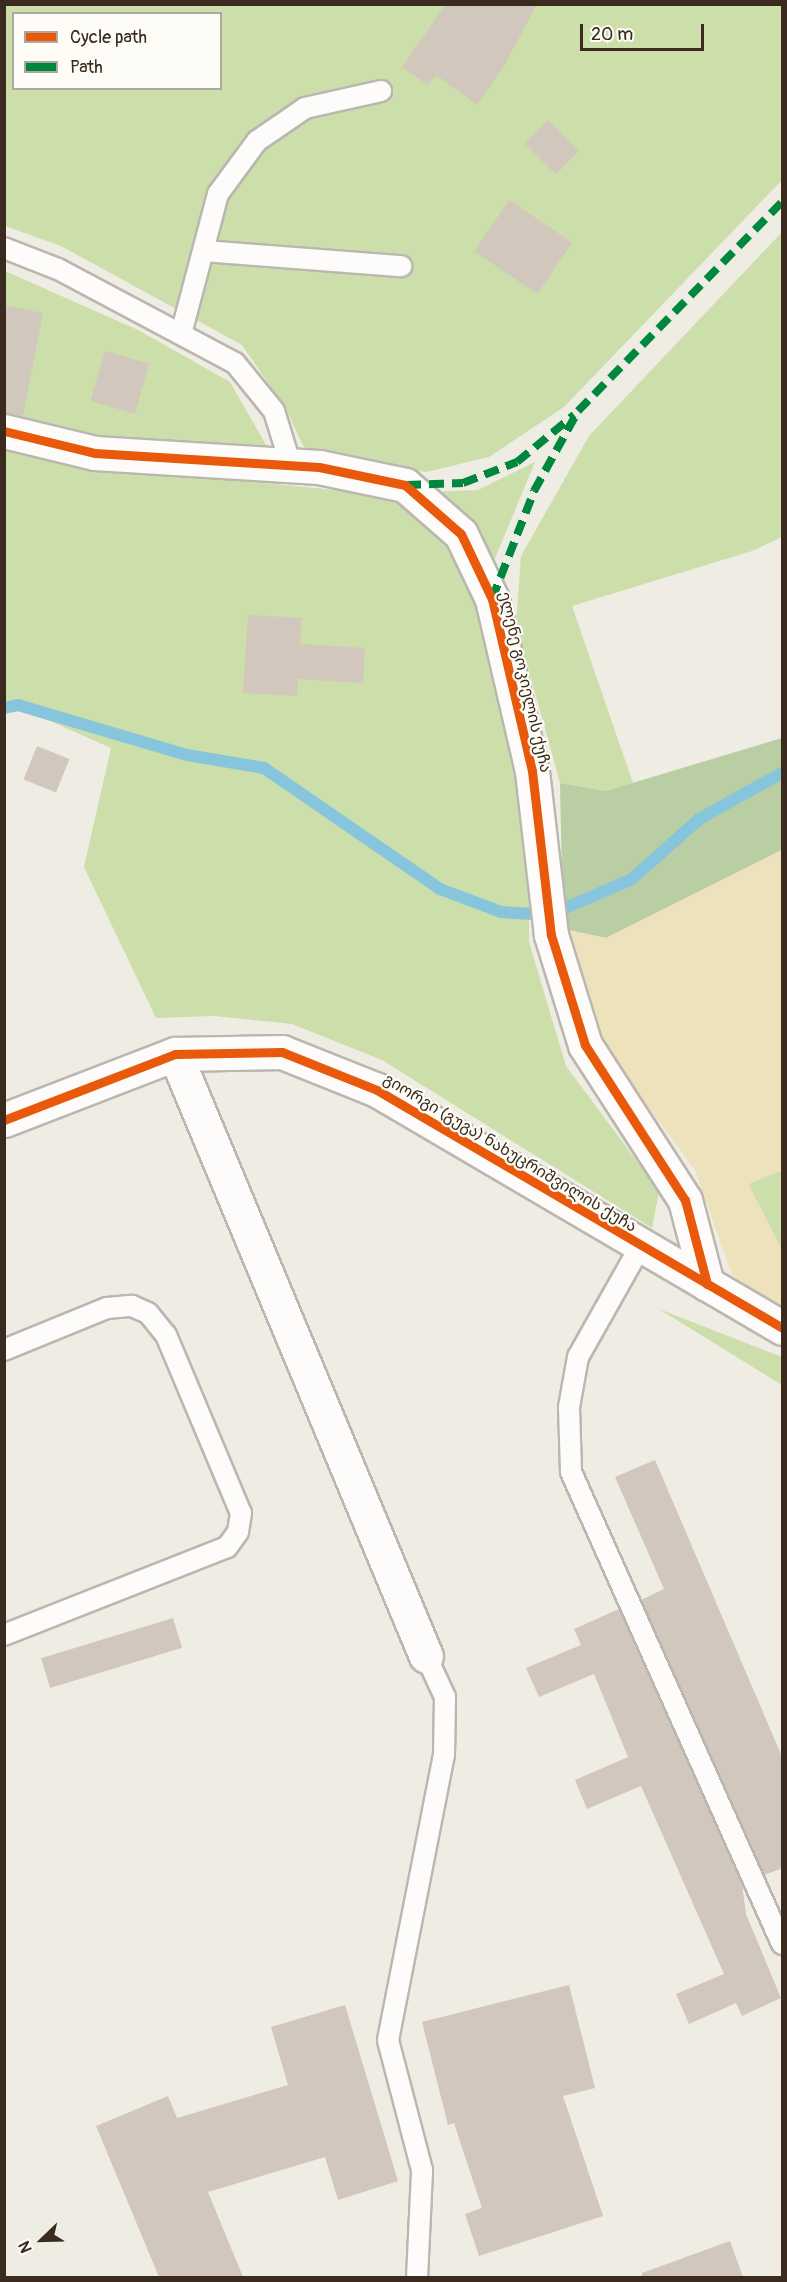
<!DOCTYPE html>
<meta charset="utf-8">
<style>
body{margin:0}
#map{position:relative;width:787px;height:2282px;overflow:hidden;background:#efece3;font-family:Pangolin,"Noto Sans Georgian",sans-serif}
div>[style]{position:absolute}
.green>*{inset:0;background:#ccdeaa}
.forest>*{inset:0;background:#b9cea2}
.sand>*{inset:0;background:#eee2bd}
.stream>*{height:12px;margin:-6px;padding:0 6px;transform-origin:6px;border-radius:6px;background:#86c5db}
.building>*{inset:0;background:#d1c7bd;transform-origin:0 0}
.roads{filter:drop-shadow(2px 0 #bbb7b0) drop-shadow(-2px 0 #bbb7b0) drop-shadow(0 2px #bbb7b0) drop-shadow(0 -2px #bbb7b0)}
.service>*{height:20px;margin:-10px;padding:0 10px;transform-origin:10px;border-radius:10px;background:#fdfcfb}
.minor>*{height:33px;margin:-16.5px;padding:0 16.5px;transform-origin:16.5px;border-radius:16.5px;background:#fdfcfb}
.quiet>*{height:8px;margin-top:-4px;transform-origin:0;background:repeating-linear-gradient(90deg,#00873e 0 15px,transparent 0 23px)}
.cycleway>*{height:9px;margin:-4.5px;padding:0 4.5px;transform-origin:4.5px;border-radius:4.5px;background:#e8590c}
span{translate:-50% -50%;white-space:nowrap;text-align:center;line-height:1.15;-webkit-text-stroke:4.5px #fdfcf7;paint-order:stroke}
.street-label{font-size:16px;color:#3b2a1e}
.frame{position:absolute;inset:0;border:6px solid #3b2a1e;pointer-events:none}
.legend{position:absolute;left:12px;top:12px;width:210px;height:78px;box-sizing:border-box;background:#fdfcf7;border:2px solid #afa8a0;margin:0;padding:8px 10px;list-style:none;font-size:18px;color:#3b2a1e}
.legend li{display:flex;align-items:center;gap:12px;height:30px}
.legend b{width:30px;border:2px solid #afa8a0}
.north{position:absolute;left:12px;top:2210px;width:60px;height:60px;-webkit-text-stroke:4px #fdfcf7;paint-order:stroke;rotate:247deg;font-size:16px;font-weight:700;line-height:24px;text-align:center;color:#3b2a1e}
.north::after{content:'';display:block;margin:auto;width:21px;height:27px;background:#3b2a1e;clip-path:polygon(50% 0,100% 100%,50% 72%,0 100%)}
.scale{position:absolute;left:580px;top:24px;width:124px;height:27px;box-sizing:border-box;border:3px solid #3b2a1e;border-top:0;padding-left:8px;font-size:18px;line-height:21px;white-space:nowrap;color:#3b2a1e;-webkit-text-stroke:4px #fdfcf7;paint-order:stroke}
</style>
<div id="map">
<div class="green">
<div style="clip-path:polygon(evenodd,4px 5px,782px 5px,782px 180px,564px 407px,489px 457px,426px 472px,306px 452px,286px 409px,242px 345px,61px 246px,5px 226px,4px 5px,14px 14px,220px 14px,220px 88px,14px 88px,14px 14px)"></div>
<div style="clip-path:polygon(782px 232px,782px 537px,752px 551px,572px 606px,633px 783px,606px 791px,560px 783px,516px 624px,521px 556px,589px 436px)"></div>
<div style="clip-path:polygon(5px 271px,140px 331px,230px 382px,270px 452px,80px 437px,5px 413px)"></div>
<div style="clip-path:polygon(4px 445px,71px 464px,395px 496px,447px 541px,479px 603px,529px 810px,529px 942px,566px 1066px,659px 1191px,652px 1228px,382px 1060px,292px 1024px,214px 1016px,156px 1018px,84px 867px,111px 748px,5px 701px)"></div>
<div style="clip-path:polygon(535px 462px,489px 573px,428px 492px,478px 490px)"></div>
<div style="clip-path:polygon(782px 1170px,782px 1250px,748px 1184px)"></div>
<div style="clip-path:polygon(659px 1309px,782px 1357px,782px 1385px)"></div>
</div>
<div class="forest">
<div style="clip-path:polygon(782px 738px,782px 850px,606px 938px,563px 929px,560px 783px,606px 791px)"></div>
</div>
<div class="sand">
<div style="clip-path:polygon(782px 850px,782px 1170px,748px 1184px,782px 1250px,782px 1309px,732px 1275px,695px 1170px,604px 1047px,563px 929px,606px 938px)"></div>
</div>
<div class="stream">
<div style="left:4px;top:708px;width:14px;rotate:-12deg"></div>
<div style="left:18px;top:705px;width:176px;rotate:16.5deg"></div>
<div style="left:187px;top:755px;width:78px;rotate:9.6deg"></div>
<div style="left:264px;top:768px;width:214px;rotate:34.5deg"></div>
<div style="left:440px;top:889px;width:65px;rotate:20.7deg"></div>
<div style="left:501px;top:912px;width:48px;rotate:3.6deg"></div>
<div style="left:549px;top:915px;width:90px;rotate:-23.4deg"></div>
<div style="left:632px;top:879px;width:90px;rotate:-41.8deg"></div>
<div style="left:699px;top:819px;width:95px;rotate:-29deg"></div>
</div>
<div class="building">
<div style="clip-path:polygon(446px 4px,537px 4px,504px 66px,477px 105px,436px 75px,428px 85px,402px 67px)"></div>
<div style="left:548px;top:120px;width:44px;height:33px;rotate:45deg"></div>
<div style="left:509px;top:200px;width:76px;height:62px;rotate:34deg"></div>
<div style="clip-path:polygon(4px 305px,43px 313px,23px 416px,4px 413px)"></div>
<div style="left:105px;top:351px;width:46px;height:52px;rotate:16deg"></div>
<div style="clip-path:polygon(248px 615px,302px 618px,300px 644px,365px 648px,363px 683px,298px 679px,297px 696px,243px 693px)"></div>
<div style="left:37px;top:746px;width:35px;height:36px;rotate:22deg"></div>
<div style="clip-path:polygon(655px 1460px,783px 1759px,783px 1868px,764px 1875px,641px 1600px,664px 1589px,615px 1477px)"></div>
<div style="clip-path:polygon(619px 1609px,742px 1885px,746px 1914px,781px 1998px,742px 2016px,736px 2003px,689px 2024px,676px 1994px,724px 1974px,641px 1786px,587px 1809px,575px 1780px,628px 1757px,594px 1674px,539px 1697px,526px 1668px,581px 1645px,574px 1629px)"></div>
<div style="left:173px;top:1618px;width:31px;height:138px;rotate:73deg"></div>
<div style="clip-path:polygon(569px 1985px,595px 2088px,563px 2096px,603px 2216px,479px 2256px,465px 2214px,482px 2208px,454px 2123px,448px 2125px,422px 2022px)"></div>
<div style="clip-path:polygon(345px 2005px,398px 2181px,338px 2200px,325px 2157px,208px 2192px,243px 2277px,159px 2277px,96px 2126px,168px 2096px,177px 2118px,288px 2085px,271px 2027px)"></div>
<div style="clip-path:polygon(730px 2241px,743px 2277px,642px 2277px,642px 2273px)"></div>
</div>
<div class="roads">
<div class="service">
<div style="left:4px;top:248px;width:58px;rotate:21.3deg"></div>
<div style="left:58px;top:269px;width:200px;rotate:28deg"></div>
<div style="left:235px;top:363px;width:62px;rotate:50.9deg"></div>
<div style="left:274px;top:411px;width:58px;rotate:72.8deg"></div>
<div style="left:204px;top:251px;width:198px;rotate:4.4deg"></div>
<div style="left:181px;top:334px;width:145px;rotate:-75.2deg"></div>
<div style="left:218px;top:194px;width:66px;rotate:-53.7deg"></div>
<div style="left:257px;top:141px;width:58px;rotate:-34.5deg"></div>
<div style="left:305px;top:108px;width:78px;rotate:-12.6deg"></div>
<div style="left:640px;top:1247px;width:126px;rotate:119.4deg"></div>
<div style="left:578px;top:1357px;width:51px;rotate:100.2deg"></div>
<div style="left:569px;top:1407px;width:65px;rotate:88.2deg"></div>
<div style="left:571px;top:1472px;width:517px;rotate:65.91deg"></div>
<div style="left:4px;top:1350px;width:111px;rotate:-22.2deg"></div>
<div style="left:107px;top:1308px;width:25px;rotate:-5deg"></div>
<div style="left:132px;top:1306px;width:17px;rotate:24deg"></div>
<div style="left:148px;top:1313px;width:28px;rotate:51deg"></div>
<div style="left:166px;top:1335px;width:193px;rotate:67.2deg"></div>
<div style="left:241px;top:1513px;width:19px;rotate:99deg"></div>
<div style="left:238px;top:1532px;width:19px;rotate:126deg"></div>
<div style="left:227px;top:1547px;width:240px;rotate:158.5deg"></div>
<div style="left:417px;top:2278px;width:108px;rotate:-87.3deg"></div>
<div style="left:422px;top:2170px;width:134px;rotate:-104.7deg"></div>
<div style="left:388px;top:2040px;width:290px;rotate:-78.9deg"></div>
<div style="left:444px;top:1755px;width:58px;rotate:-89deg"></div>
<div style="left:445px;top:1697px;width:45px;rotate:-114.9deg"></div>
</div>
<div class="minor">
<div style="left:4px;top:431px;width:94px;rotate:13.6deg"></div>
<div style="left:95px;top:453px;width:224px;rotate:3.6deg"></div>
<div style="left:319px;top:467px;width:88px;rotate:11.8deg"></div>
<div style="left:405px;top:485px;width:74px;rotate:41.2deg"></div>
<div style="left:461px;top:534px;width:72px;rotate:64.5deg"></div>
<div style="left:492px;top:599px;width:177px;rotate:76.9deg"></div>
<div style="left:532px;top:771px;width:165px;rotate:83.4deg"></div>
<div style="left:551px;top:935px;width:115px;rotate:72.8deg"></div>
<div style="left:585px;top:1045px;width:184px;rotate:57.2deg"></div>
<div style="left:685px;top:1200px;width:87px;rotate:75.3deg"></div>
<div style="left:175px;top:1054px;width:652px;rotate:67.37deg"></div>
<div style="left:4px;top:1120px;width:183px;rotate:-21.1deg"></div>
<div style="left:175px;top:1054px;width:107px;rotate:-1.1deg"></div>
<div style="left:282px;top:1052px;width:102px;rotate:21.8deg"></div>
<div style="left:377px;top:1090px;width:470px;rotate:30.4deg"></div>
</div>
</div>
<div class="quiet">
<div style="left:406px;top:485px;width:57px;rotate:-2deg"></div>
<div style="left:463px;top:483px;width:58px;rotate:-21.3deg"></div>
<div style="left:517px;top:462px;width:74px;rotate:-39.5deg"></div>
<div style="left:492px;top:599px;width:116px;rotate:-68.7deg"></div>
<div style="left:534px;top:491px;width:91px;rotate:-61.2deg"></div>
<div style="left:578px;top:411px;width:292px;rotate:-45.7deg"></div>
</div>
<div class="cycleway">
<div style="left:4px;top:431px;width:94px;rotate:13.6deg"></div>
<div style="left:95px;top:453px;width:224px;rotate:3.6deg"></div>
<div style="left:319px;top:467px;width:88px;rotate:11.8deg"></div>
<div style="left:405px;top:485px;width:74px;rotate:41.2deg"></div>
<div style="left:461px;top:534px;width:72px;rotate:64.5deg"></div>
<div style="left:492px;top:599px;width:177px;rotate:76.9deg"></div>
<div style="left:532px;top:771px;width:165px;rotate:83.4deg"></div>
<div style="left:551px;top:935px;width:115px;rotate:72.8deg"></div>
<div style="left:585px;top:1045px;width:184px;rotate:57.2deg"></div>
<div style="left:685px;top:1200px;width:87px;rotate:75.3deg"></div>
<div style="left:4px;top:1120px;width:183px;rotate:-21.1deg"></div>
<div style="left:175px;top:1054px;width:107px;rotate:-1.1deg"></div>
<div style="left:282px;top:1052px;width:102px;rotate:21.8deg"></div>
<div style="left:377px;top:1090px;width:470px;rotate:30.4deg"></div>
</div>
<div class="street-label">
<span style="left:525px;top:682px;rotate:77deg">ელენე გოკიელის ქუჩა</span>
<span style="left:510px;top:1153px;rotate:31deg">გიორგი (გუგა) ნახუცრიშვილის ქუჩა</span>
</div>
<div class="frame"></div>
<ul class="legend">
<li><b style="height:8px;background:#e8590c"></b>Cycle path</li>
<li><b style="height:8px;background:#00873e"></b>Path</li>
</ul>
<div class="north">N</div>
<div class="scale">20 m</div>
</div>
